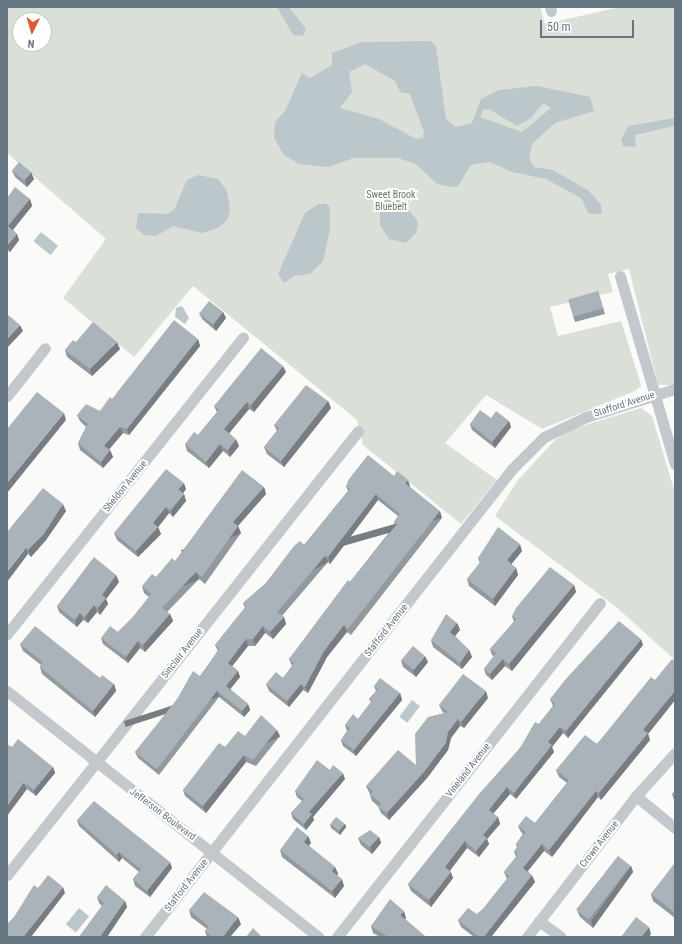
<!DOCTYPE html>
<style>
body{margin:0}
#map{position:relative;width:682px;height:944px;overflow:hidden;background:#fafaf8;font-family:"Roboto Condensed",sans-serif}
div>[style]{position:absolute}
.green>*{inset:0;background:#dadfd7}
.water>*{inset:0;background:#bbc7cb;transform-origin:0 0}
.street>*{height:11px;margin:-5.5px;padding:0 5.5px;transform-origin:5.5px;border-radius:5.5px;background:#c3c8cc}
.wall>*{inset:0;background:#929a9f}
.shaded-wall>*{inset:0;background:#777d82;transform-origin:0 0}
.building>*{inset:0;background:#aab3b9;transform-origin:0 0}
span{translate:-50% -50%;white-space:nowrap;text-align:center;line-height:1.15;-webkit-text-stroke:4px #fff;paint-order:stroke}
.park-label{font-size:10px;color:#687a64}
.street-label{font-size:10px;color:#657683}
.frame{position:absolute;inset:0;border:8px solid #657683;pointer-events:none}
.north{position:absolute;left:12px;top:12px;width:40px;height:40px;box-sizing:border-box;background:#fff;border:1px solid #c1c8cd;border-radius:50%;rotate:185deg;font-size:11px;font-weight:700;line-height:16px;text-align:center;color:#657683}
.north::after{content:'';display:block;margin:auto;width:14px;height:18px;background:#e4572e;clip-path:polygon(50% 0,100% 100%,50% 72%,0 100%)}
.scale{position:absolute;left:540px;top:20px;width:94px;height:18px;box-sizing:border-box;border:2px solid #657683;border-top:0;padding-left:5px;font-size:12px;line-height:14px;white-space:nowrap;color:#657683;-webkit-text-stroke:3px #fff;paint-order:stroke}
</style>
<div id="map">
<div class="green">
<div style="clip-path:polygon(evenodd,7px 7px,540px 7px,545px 24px,620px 7px,675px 7px,675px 385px,658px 385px,629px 269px,608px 274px,613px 292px,550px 307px,558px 336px,621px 321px,641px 385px,637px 390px,542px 429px,486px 395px,445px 443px,497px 480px,461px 524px,363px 445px,357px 420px,193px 286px,134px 357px,63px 298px,106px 239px,7px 153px,7px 7px,20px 20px,44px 20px,44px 44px,20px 44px,20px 20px)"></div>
<div style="clip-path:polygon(641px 408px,652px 416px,675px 493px,675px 660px,615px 606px,495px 516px,518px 480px,556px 439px,576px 428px)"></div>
</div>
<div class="water">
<div style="clip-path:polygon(277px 7px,289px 7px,306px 29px,303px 36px,293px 35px)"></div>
<div style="clip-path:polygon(evenodd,430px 41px,436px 46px,446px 119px,456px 127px,472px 123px,481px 99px,499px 90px,537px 86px,590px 97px,594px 111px,555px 123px,532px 144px,529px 158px,534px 167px,553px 170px,589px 191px,601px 205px,602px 214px,589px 214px,581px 198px,546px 179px,512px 172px,490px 162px,471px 165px,458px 186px,452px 187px,437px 184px,416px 164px,398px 158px,354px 158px,328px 167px,299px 164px,284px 155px,274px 138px,275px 122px,285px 111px,302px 73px,310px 78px,332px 65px,332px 53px,362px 42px,430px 41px,365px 64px,395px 81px,400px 92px,410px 94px,424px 132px,423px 138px,416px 139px,379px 119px,340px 108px,352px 92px,349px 72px,365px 64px,430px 41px,543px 103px,551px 108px,522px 132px,480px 117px,483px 110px,489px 109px,517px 126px,531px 118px,543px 103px)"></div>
<div style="clip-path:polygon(675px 118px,674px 126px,635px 135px,636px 147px,623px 146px,621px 140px,628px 126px)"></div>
<div style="clip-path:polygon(198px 175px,218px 179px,227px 191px,230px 211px,227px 220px,218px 228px,202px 233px,173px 226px,156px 236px,144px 235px,136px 228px,138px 213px,167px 214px,174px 210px,187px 180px)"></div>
<div style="clip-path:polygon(387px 196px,402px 201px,418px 222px,416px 233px,406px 243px,389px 239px,380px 225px,380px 207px)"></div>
<div style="clip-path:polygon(318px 204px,327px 204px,330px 208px,330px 229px,323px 261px,310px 274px,294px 276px,284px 283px,278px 274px,305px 213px)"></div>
<div style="left:41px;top:232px;width:22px;height:12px;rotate:39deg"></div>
<div style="clip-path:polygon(182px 306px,189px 318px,185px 324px,175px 317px,176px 308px)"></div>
<div style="left:412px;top:700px;width:10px;height:21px;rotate:37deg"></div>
<div style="left:79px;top:908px;width:13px;height:21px;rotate:39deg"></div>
</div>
<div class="street">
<div style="left:550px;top:7px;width:4px;rotate:76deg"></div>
<div style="left:620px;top:276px;width:196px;rotate:73.7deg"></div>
<div style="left:7px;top:396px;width:61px;rotate:-51.6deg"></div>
<div style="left:7px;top:634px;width:379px;rotate:-51.5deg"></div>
<div style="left:7px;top:691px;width:397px;rotate:38.3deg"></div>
<div style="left:636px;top:796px;width:50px;rotate:39.4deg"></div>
<div style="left:7px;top:875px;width:566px;rotate:-51.67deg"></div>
<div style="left:539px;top:921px;width:27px;rotate:36deg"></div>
<div style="left:145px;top:937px;width:595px;rotate:-51.9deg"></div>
<div style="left:512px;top:469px;width:45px;rotate:-45deg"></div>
<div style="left:544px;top:437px;width:47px;rotate:-25.5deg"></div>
<div style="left:586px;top:417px;width:93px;rotate:-17.5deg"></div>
<div style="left:337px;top:937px;width:425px;rotate:-51.8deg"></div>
<div style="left:527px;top:937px;width:178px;rotate:-52.3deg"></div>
<div style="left:636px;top:796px;width:58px;rotate:-47.8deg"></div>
</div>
<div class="wall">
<div style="clip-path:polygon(12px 171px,34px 179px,27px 187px,15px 177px)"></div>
<div style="clip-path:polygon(7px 198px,30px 199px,32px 206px,13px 230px,17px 234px,19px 240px,10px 252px,7px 250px)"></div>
<div style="clip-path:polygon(598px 291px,605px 314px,575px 322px,573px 316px)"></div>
<div style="clip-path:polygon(223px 312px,226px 318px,216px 331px,202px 319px,199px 313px)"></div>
<div style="clip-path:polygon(198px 339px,200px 346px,129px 435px,123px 433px,109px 449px,110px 450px,113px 457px,103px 468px,80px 450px,78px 443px,86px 427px,80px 421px,77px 415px,100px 411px,112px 399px)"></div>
<div style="clip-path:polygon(76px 342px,120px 349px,92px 376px,67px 357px,65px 350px)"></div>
<div style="clip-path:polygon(286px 372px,254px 412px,249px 409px,229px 433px,239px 446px,230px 457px,223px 451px,209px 468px,187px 451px,185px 444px,198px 435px,217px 412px,214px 406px)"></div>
<div style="clip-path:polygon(328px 401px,331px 408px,284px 467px,267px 454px,264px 447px,277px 431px,274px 425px)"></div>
<div style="clip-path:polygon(491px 418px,509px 421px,511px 427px,495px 448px,472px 430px,470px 424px)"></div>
<div style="clip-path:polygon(394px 476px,410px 486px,410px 487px,442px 518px,351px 635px,347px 632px,327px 657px,308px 693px,303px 690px,289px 707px,269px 691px,266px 684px,283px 678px,292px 666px,289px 659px,395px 525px,394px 522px,398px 516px,378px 500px,330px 564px,328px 562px,282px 616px,284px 617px,286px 624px,273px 639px,265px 633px,255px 646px,248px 646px,232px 666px,238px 671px,240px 677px,230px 689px,248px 704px,250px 710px,244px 717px,219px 697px,159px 775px,138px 758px,135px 752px,200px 676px,213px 658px,218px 651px,215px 645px,245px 608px,243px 603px,265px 584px,304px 545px,348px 491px,346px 486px)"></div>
<div style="clip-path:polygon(264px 487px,266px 494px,238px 526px,241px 533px,205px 584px,199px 579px,167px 612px,170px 614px,173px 621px,145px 652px,140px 648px,128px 663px,103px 644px,101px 638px,118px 632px,133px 617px,149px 597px,144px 593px,142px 586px,156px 577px,175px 561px)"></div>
<div style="clip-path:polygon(186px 489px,183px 493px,184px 494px,186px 501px,173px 517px,169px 513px,158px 527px,161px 534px,138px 557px,117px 540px,114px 533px)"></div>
<div style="clip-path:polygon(66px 511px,46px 540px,31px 557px,7px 532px)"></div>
<div style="clip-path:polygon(522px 551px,511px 564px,516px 568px,518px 575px,495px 606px,469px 586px,467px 579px,480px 563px,478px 558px)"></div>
<div style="clip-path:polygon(116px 575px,119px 582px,106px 599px,108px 604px,100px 615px,97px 612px,88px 623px,83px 620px,77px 627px,59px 612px,57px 606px)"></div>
<div style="clip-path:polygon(574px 585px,576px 592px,512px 671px,505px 666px,492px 680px,486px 675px,484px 669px,494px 656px,492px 655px,490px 649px,514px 622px,512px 616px)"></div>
<div style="clip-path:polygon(457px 623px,460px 630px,455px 636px,469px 650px,472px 657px,462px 669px,433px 647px,431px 640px)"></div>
<div style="clip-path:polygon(20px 644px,114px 684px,116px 691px,95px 717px,42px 674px,40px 667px,41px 665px,23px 651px)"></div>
<div style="clip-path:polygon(643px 645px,568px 738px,563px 733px,552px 747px,554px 752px,516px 799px,510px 794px,493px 814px,498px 817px,500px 824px,487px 839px,489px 844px,479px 857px,467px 848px,450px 871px,453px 878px,431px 907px,411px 891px,408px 884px,520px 748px,553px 706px,550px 699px)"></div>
<div style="clip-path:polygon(401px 660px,428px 662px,416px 677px,403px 667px)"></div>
<div style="clip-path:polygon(675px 661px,675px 700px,648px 734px,650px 740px,601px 800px,598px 797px,552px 857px,544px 851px,528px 871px,535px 882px,491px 937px,474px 937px,461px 927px,458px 920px,477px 914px,483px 909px,507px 879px,504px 872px,516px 857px,514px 851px,517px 848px,516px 844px,523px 834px,521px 832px,518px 826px,535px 823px,567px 783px,559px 777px,556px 770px,597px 744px,655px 680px)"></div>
<div style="clip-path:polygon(374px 686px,400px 693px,402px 700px,356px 756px,343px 746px,341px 740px,347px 731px,345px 725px,358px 719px,371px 702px,369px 699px,376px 691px)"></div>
<div style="clip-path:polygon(488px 698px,464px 728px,460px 726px,451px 738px,448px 750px,427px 778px,389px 820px,381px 813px,378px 806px,372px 801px,370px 795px,370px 794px,366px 786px,416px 765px,444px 713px,442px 711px,439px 705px)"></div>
<div style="clip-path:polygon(245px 736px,280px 736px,256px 766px,246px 762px,206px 813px,185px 796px,183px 790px,225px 747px)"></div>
<div style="clip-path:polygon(12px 747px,53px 767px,55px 773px,36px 796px,27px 789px)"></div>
<div style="clip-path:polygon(330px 770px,345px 779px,313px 817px,314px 820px,306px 830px,293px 819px,291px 813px,302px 801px,297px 797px,295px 791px)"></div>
<div style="clip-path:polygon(675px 790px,675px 801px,674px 800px,672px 794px)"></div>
<div style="clip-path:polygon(77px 820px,172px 868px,150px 897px,135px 886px,133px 879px,139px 872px,122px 858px,119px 862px,79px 826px)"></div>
<div style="clip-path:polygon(330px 824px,345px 824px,346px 827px,340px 835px,331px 828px)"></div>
<div style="clip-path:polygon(308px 836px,311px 843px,309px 846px,335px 867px,338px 874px,337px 875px,344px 886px,335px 898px,282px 857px,280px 850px)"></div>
<div style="clip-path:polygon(379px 837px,381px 843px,372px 854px,361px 845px,358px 838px)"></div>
<div style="clip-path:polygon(675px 865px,675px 918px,653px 901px,651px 894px)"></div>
<div style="clip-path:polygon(631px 866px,633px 872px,593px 928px,580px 917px,577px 910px)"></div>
<div style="clip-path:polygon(97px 897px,125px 901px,127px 907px,107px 937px,79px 937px,102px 906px,99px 903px)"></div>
<div style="clip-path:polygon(189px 910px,241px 924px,230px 937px,207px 937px,205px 931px,207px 929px,191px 917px)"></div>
<div style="clip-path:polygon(406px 918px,405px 919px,426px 937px,380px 937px,373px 933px,371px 926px)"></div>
</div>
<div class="shaded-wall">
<div style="clip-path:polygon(31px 172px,34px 179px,27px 187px,25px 180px)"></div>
<div style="clip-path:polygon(30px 199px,32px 206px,10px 233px,8px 226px)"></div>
<div style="clip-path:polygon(17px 234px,19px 240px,10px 252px,7px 246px)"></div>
<div style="clip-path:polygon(223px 312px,226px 318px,216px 331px,213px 324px)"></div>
<div style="clip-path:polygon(20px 325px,23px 331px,7px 348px,7px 339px)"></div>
<div style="clip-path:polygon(198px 339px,200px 346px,129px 435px,127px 429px)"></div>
<div style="clip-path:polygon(117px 342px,120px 349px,92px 376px,90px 369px)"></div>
<div style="clip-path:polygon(283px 366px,286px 372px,254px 412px,251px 405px)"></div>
<div style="clip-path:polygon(328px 401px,331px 408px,284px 467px,281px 461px)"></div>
<div style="clip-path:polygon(247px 402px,249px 409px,227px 436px,224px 429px)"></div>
<div style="clip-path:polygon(64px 413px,66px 420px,7px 493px,7px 483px)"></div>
<div style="clip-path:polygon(509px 421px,511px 427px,495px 448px,492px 442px)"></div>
<div style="clip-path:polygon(120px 427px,123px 433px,107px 452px,104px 446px)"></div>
<div style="clip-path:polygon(236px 439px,239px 446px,230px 457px,228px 450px)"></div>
<div style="clip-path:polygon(220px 444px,223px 451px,209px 468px,206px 462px)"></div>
<div style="clip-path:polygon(110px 450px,113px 457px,103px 468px,101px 462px)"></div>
<div style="clip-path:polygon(408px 480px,410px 486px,407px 490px,405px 483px)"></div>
<div style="clip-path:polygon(184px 483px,186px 489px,181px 496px,178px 489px)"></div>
<div style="clip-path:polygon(264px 487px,266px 494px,235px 529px,233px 522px)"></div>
<div style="clip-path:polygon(184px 494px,186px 501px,173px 517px,171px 510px)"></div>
<div style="clip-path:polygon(376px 494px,378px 500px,330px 564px,328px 557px)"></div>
<div style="clip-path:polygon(63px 504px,66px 511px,46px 540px,31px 557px,28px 550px)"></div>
<div style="clip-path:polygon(166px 507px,169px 513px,156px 530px,153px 523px)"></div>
<div style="left:440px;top:511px;width:7px;height:150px;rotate:74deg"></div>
<div style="left:238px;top:526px;width:8px;height:62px;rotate:67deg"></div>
<div style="clip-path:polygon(158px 527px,161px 534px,138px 557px,136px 551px)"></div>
<div style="clip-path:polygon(520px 544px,522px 551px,510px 566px,507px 560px)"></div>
<div style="clip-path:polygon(26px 548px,28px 554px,7px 582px,7px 572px)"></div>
<div style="left:325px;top:556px;width:7px;height:74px;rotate:63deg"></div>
<div style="clip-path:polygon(516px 568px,518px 575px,495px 606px,493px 599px)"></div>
<div style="left:196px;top:572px;width:8px;height:50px;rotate:67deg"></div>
<div style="clip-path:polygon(116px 575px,119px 582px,106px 599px,108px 604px,100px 615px,98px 608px,102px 595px)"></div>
<div style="clip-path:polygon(574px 585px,576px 592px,512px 671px,509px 664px)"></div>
<div style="clip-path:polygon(94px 605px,97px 612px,88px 623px,85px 617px)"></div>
<div style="clip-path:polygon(80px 613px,83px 620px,77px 627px,75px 620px)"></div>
<div style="clip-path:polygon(170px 614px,173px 621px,145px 652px,143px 645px)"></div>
<div style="clip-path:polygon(284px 617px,286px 624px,273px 639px,270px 632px)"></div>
<div style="clip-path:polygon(457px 623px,460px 630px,453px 638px,450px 632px)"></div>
<div style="clip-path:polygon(344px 625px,347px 632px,327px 657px,308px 693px,305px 687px,324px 651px)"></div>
<div style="clip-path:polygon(263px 626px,265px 633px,255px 646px,253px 639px)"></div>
<div style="clip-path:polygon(246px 639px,248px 646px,230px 669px,228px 663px)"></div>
<div style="clip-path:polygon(641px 639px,643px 645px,568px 738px,566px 731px)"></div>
<div style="clip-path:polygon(138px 641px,140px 648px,128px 663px,126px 657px)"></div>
<div style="clip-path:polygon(469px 650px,472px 657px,462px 669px,460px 663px)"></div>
<div style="clip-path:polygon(425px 656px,428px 662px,416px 677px,413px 671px)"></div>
<div style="clip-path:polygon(503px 659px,505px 666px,492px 680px,490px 674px)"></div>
<div style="clip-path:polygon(238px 671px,240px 677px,228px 692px,226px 686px)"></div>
<div style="clip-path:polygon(114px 684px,116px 691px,95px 717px,93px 711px)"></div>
<div style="clip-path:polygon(301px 684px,303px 690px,289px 707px,287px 701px)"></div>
<div style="left:217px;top:691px;width:6px;height:98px;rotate:72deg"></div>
<div style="clip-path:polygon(486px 691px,488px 698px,464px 728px,461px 722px)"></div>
<div style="clip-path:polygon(675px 691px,675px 700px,648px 734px,650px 740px,601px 800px,599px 793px,643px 730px)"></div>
<div style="clip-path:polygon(400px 693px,402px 700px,356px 756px,354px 750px)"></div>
<div style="clip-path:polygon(248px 704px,250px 710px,244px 717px,242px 711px)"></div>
<div style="clip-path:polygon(458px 719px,460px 726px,451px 738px,448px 750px,427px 778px,389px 820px,387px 813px)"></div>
<div style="clip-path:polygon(560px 727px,563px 733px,552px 747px,554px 752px,516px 799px,514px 793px,548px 742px)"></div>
<div style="left:277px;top:730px;width:7px;height:38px;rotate:63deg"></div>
<div style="clip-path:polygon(244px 755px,246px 762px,206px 813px,203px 806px)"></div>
<div style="clip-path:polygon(53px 767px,55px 773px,36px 796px,34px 790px)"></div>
<div style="clip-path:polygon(343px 773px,345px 779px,313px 817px,314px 820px,306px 830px,304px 824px,309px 812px)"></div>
<div style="clip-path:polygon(24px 782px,27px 789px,7px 816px,7px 806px)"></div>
<div style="clip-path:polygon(507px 787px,510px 794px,491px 816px,489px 810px)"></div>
<div style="clip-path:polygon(596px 791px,598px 797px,552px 857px,549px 850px)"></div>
<div style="clip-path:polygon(498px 817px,500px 824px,487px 839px,489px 844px,479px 857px,476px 851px,483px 835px)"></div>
<div style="clip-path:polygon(345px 824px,346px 827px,340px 835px,339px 831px)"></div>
<div style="clip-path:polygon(308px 836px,311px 843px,306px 848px,304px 842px)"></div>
<div style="clip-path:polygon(379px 837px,381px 843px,372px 854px,370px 847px)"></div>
<div style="clip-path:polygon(465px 841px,467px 848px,447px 874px,445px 867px)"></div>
<div style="clip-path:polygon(542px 844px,544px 851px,525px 874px,523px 868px)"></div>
<div style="clip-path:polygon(119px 852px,122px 858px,119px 862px,117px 855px)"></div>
<div style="clip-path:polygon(170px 862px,172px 868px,150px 897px,147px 891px)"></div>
<div style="clip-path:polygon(631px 866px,633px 872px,593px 928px,591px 921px)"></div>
<div style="clip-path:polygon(335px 867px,338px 874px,334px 878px,332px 871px)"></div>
<div style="clip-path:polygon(451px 872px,453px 878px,431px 907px,429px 900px)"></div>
<div style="clip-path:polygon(532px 875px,535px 882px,491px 937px,484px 937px)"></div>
<div style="clip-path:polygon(342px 879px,344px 886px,335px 898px,332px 891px)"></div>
<div style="clip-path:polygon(63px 887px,65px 893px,31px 937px,23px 937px)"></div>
<div style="clip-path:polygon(125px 901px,127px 907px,107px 937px,100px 937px)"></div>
<div style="clip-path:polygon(404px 911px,406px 918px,403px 922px,400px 915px)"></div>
<div style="clip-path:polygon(238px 917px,241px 924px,230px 937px,223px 937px)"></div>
<div style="clip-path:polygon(649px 927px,651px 934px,649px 937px,641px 937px)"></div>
</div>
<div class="building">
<div style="left:19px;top:162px;width:16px;height:11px;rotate:40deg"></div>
<div style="clip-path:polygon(15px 187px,30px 199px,8px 226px,17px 234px,7px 246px,7px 198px)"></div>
<div style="left:598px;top:291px;width:18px;height:31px;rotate:74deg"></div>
<div style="left:209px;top:301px;width:18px;height:16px;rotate:38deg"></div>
<div style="clip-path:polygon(7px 314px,20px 325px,7px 339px)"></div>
<div style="clip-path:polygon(174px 320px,198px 339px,127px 429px,120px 427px,104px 446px,110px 450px,101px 462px,78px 443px,88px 424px,77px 415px,86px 404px,100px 411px,110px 397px,112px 399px)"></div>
<div style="clip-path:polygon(93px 322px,117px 342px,90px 369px,65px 350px,73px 340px,76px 342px)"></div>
<div style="clip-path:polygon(261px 348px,283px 366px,251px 405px,247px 402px,224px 429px,236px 439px,228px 450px,220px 444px,206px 462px,185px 444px,194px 432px,198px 435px,219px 410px,214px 406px)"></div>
<div style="clip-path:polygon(306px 385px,328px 401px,281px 461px,264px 447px,279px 428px,274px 425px)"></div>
<div style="clip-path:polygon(37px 392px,64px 413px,7px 483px,7px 429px)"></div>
<div style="clip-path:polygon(480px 410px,491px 418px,496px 411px,509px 421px,492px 442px,470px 424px)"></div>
<div style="clip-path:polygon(368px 455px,394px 476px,397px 471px,408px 480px,405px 483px,440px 511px,348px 629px,344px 625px,324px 651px,305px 687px,301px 684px,287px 701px,266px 684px,276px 672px,283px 678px,294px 663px,289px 659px,348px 580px,350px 582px,397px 524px,394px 522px,400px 514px,376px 494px,328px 557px,325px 556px,277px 612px,284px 617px,270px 632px,263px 626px,253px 639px,246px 639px,228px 663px,238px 671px,226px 686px,248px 704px,242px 711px,217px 691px,157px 769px,135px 752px,177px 699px,193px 671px,200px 676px,213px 658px,219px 648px,215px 645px,246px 606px,243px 603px,265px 584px,294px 546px,300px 541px,304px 545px,350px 489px,346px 486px,349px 479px)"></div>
<div style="clip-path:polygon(166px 469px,184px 483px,178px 489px,184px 494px,171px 510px,166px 507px,153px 523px,158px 527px,136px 551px,114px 533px)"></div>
<div style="clip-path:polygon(242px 470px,264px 487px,233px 522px,238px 526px,202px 577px,196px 572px,162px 608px,170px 614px,143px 645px,138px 641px,126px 657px,101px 638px,110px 626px,118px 632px,133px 617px,151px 594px,142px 586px,152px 574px,156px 577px,172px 558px,175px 561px)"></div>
<div style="clip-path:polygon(43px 488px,63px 504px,44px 534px,28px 550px,26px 548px,7px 572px,7px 532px)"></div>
<div style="clip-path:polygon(498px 527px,520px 544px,507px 560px,516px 568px,493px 599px,467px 579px,481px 561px,478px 558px)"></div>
<div style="clip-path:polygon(94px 557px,116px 575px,102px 595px,106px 598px,98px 608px,94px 605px,85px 617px,80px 613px,75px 620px,57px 606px)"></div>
<div style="clip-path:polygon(550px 567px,574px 585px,509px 664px,503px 659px,490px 674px,484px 669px,496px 653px,490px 649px,516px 619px,512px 616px,516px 608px)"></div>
<div style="clip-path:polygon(446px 614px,457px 623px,450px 632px,469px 650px,460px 663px,431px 640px)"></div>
<div style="clip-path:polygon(619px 621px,641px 639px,566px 731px,560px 727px,548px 742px,552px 745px,514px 793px,507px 787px,489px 810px,498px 817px,483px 835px,487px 838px,476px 851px,465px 841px,445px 867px,451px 872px,429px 900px,408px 884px,479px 794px,520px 748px,535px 722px,539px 724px,555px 704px,550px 699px,565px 680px)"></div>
<div style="clip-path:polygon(35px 626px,100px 678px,102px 675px,114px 684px,93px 711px,40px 667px,43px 662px,20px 644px)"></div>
<div style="left:413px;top:646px;width:16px;height:18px;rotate:40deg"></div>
<div style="clip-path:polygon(672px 659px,675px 661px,675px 691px,643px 730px,648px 733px,599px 793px,596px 791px,549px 850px,542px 844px,523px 868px,532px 875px,484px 937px,479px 937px,458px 920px,468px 908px,477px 914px,483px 909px,509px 876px,504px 872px,518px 854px,514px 851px,518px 846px,516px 844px,526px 832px,518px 826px,526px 816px,535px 823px,569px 780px,556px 770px,585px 735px,597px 744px,651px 677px,655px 680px)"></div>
<div style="clip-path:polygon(463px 674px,486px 691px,461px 722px,458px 719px,448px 732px,446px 743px,424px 772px,387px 813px,378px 807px,381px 803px,370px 795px,373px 791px,366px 786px,398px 750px,416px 765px,415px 734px,428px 717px,448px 712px,439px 705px)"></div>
<div style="clip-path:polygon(380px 678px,400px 693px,354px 750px,341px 740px,350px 728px,345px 725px,353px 714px,358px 719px,372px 701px,369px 699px,378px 689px,374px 686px)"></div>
<div style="clip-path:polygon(261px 715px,277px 730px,253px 760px,244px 755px,203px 806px,183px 790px,219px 743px,225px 747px,238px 731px,245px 736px)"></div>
<div style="clip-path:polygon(18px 739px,53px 767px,34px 790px,24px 782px,7px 806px,7px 744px,12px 747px)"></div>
<div style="clip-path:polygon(317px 760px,330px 770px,333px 765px,343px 773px,309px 812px,312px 814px,304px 824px,291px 813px,304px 799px,295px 791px)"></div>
<div style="clip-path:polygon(675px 790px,675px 797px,672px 794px)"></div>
<div style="clip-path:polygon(94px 801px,170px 862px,147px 891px,133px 879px,141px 869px,119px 852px,117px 855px,77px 820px)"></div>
<div style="left:336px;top:817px;width:11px;height:9px;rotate:38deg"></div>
<div style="clip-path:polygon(297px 827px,308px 836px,304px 842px,335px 867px,332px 871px,342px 879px,332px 891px,280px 850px)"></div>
<div style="clip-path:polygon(370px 830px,379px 837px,370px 847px,358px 838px)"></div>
<div style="left:618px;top:856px;width:16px;height:68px;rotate:38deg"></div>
<div style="clip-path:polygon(674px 864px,675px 865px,675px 913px,651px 894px)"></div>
<div style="clip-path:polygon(48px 875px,63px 887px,23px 937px,7px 937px,7px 924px,14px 917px,34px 885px,38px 888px)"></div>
<div style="clip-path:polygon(106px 885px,125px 901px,100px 937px,79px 937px,104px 903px,97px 897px)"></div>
<div style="clip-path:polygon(204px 892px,238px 917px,223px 937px,212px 937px,205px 931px,209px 926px,189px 910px)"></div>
<div style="clip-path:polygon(390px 899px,404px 911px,400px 915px,426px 937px,388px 937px,371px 926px)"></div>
<div style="clip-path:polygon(636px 917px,649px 927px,641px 937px,621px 937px)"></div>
<div style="clip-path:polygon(253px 928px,262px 937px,246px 937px)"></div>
</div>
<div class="park-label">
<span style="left:391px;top:200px">Sweet Brook<br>Bluebelt</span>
</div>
<div class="street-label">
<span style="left:624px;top:404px;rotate:-18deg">Stafford Avenue</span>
<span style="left:125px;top:486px;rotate:-51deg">Sheldon Avenue</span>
<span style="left:386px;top:630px;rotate:-52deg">Stafford Avenue</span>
<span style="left:182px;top:653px;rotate:-52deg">Sinclair Avenue</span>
<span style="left:468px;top:770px;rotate:-52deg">Vineland Avenue</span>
<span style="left:163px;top:814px;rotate:37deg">Jefferson Boulevard</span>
<span style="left:599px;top:844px;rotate:-52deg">Crown Avenue</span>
<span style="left:186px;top:885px;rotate:-52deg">Stafford Avenue</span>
</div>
<div class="frame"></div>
<div class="north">N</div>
<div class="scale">50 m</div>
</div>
